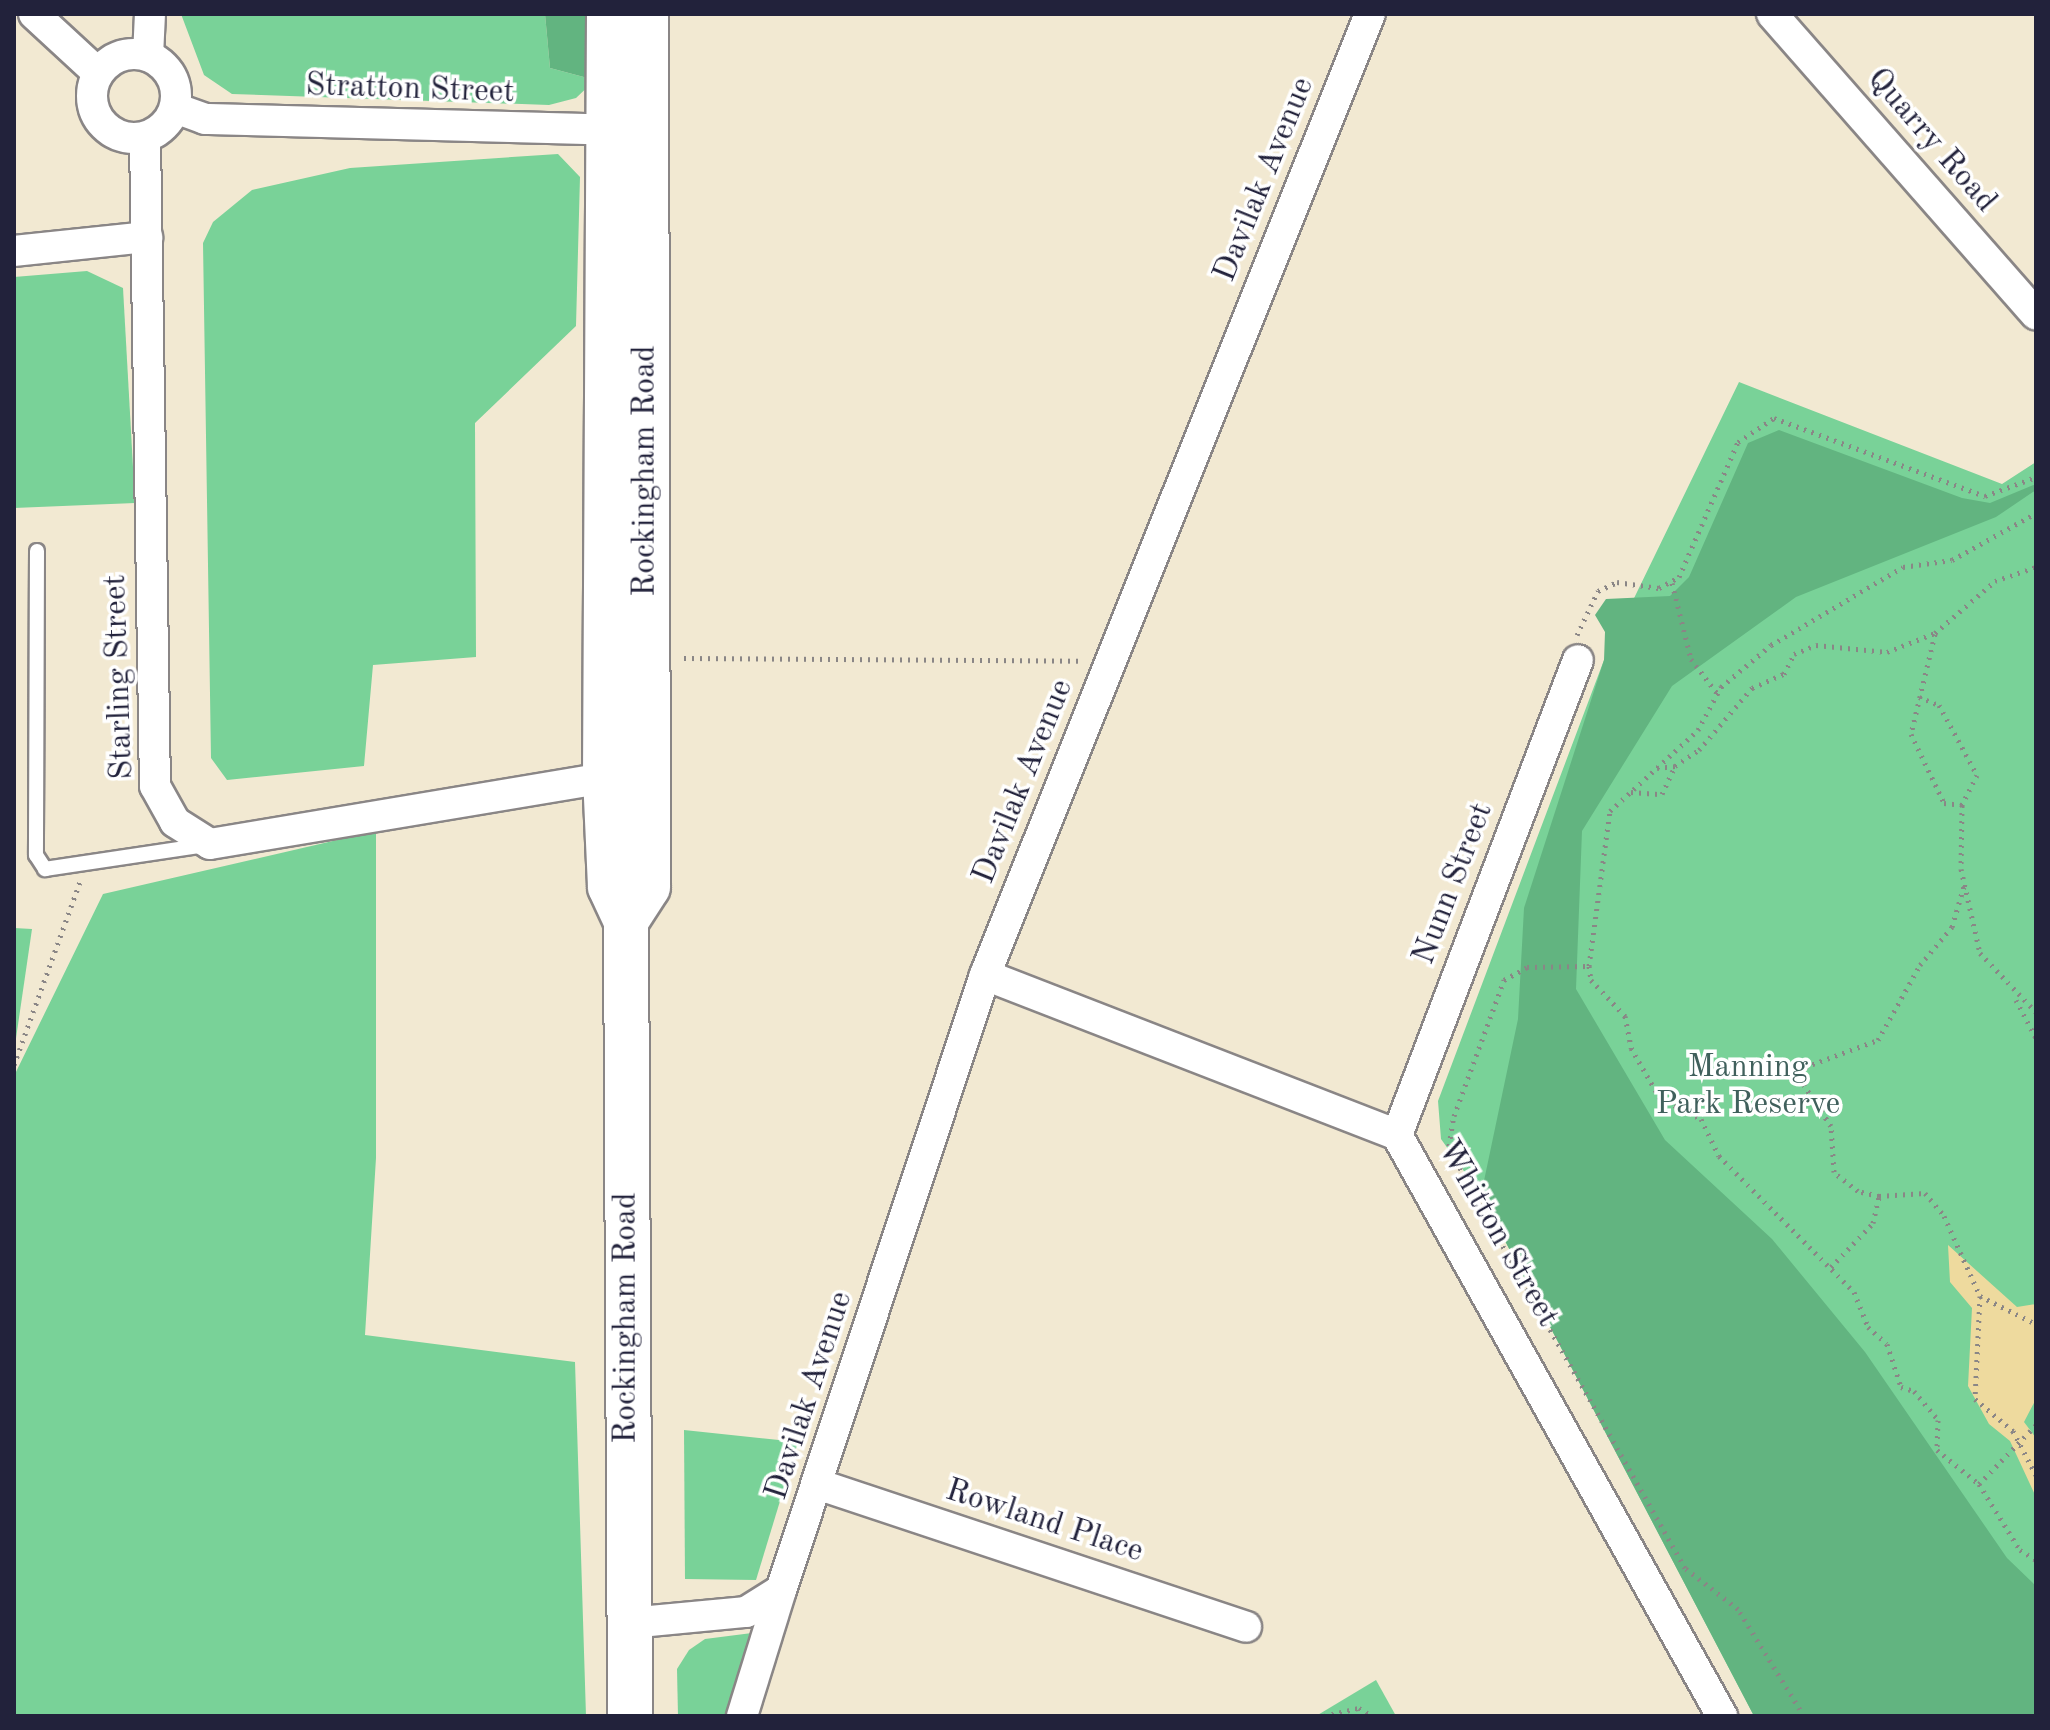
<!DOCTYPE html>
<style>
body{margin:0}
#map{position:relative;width:2050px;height:1730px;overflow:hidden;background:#f2e9d2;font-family:"Old Standard TT",serif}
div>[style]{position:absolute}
.green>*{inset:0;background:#79d298}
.forest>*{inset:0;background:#62b480}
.sand>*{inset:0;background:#eeda9e}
.path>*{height:5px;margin-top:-2.5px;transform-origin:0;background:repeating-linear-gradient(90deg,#8a8686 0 2px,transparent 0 8px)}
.roads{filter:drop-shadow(2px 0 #8a8686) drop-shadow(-2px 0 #8a8686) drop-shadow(0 2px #8a8686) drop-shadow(0 -2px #8a8686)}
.lane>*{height:14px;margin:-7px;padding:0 7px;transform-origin:7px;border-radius:7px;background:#fff}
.street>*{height:30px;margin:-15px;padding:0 15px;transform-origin:15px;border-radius:15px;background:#fff}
.street>.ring{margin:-15px;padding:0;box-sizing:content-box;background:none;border:30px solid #fff;border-radius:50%}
.primary>*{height:44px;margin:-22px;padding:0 22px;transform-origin:22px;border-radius:22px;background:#fff}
span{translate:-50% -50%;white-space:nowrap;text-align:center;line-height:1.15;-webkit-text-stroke:7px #fff;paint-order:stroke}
.street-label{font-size:32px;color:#22223b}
.park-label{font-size:32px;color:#40605c}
.frame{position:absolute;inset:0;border:16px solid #22223b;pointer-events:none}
</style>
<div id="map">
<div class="green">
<div style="clip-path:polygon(181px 14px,545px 14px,550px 68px,595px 80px,576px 98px,549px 105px,232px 94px,204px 75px)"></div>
<div style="clip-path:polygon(558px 154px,580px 177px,576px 326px,475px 423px,476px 657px,373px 665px,364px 766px,227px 780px,211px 758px,203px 243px,213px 222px,252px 190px,350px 168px)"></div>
<div style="clip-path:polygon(87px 271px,123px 288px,135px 503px,14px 508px,14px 277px)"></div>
<div style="clip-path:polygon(1739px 382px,2002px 484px,2036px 462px,2036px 1716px,1754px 1716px,1481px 1195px,1441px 1139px,1438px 1101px,1604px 660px)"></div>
<div style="clip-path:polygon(376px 831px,376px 1158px,365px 1335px,575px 1362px,586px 1716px,14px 1716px,14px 1076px,103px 894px)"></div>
<div style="clip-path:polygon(14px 928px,32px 929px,14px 1052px)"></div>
<div style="clip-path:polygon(684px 1430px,798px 1442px,756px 1580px,685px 1579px)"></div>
<div style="clip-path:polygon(752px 1633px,726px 1716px,678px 1716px,677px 1669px,689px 1650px,705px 1639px)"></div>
<div style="clip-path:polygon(1376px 1680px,1396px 1716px,1316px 1716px)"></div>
</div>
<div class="forest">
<div style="clip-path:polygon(545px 14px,594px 14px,595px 80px,550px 68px)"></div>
<div style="clip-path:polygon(1779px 430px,1962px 498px,1990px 503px,2036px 484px,2036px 490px,1996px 517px,1796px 597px,1672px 686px,1582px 831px,1576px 989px,1665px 1140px,1772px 1239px,1865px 1352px,2007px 1558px,2036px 1586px,2036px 1716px,1754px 1716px,1481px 1195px,1518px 1019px,1524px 908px,1604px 660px,1605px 632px,1595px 615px,1606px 599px,1670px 596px,1689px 577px,1748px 443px)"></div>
</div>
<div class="sand">
<div style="clip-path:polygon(1948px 1245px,2017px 1307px,2036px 1304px,2036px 1399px,2024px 1422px,2036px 1438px,2036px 1497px,2010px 1441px,1989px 1424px,1968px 1386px,1972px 1308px,1950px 1282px)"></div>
</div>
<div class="path">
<div style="left:1672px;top:583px;width:78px;rotate:76deg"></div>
<div style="left:1691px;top:659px;width:43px;rotate:52.6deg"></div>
<div style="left:1935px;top:634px;width:103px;rotate:103.5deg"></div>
<div style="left:1911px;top:734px;width:76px;rotate:64.4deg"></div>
<div style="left:1944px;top:803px;width:18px;rotate:6deg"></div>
<div style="left:1962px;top:805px;width:64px;rotate:90.9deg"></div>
<div style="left:1961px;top:869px;width:86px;rotate:77.3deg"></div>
<div style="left:1980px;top:953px;width:81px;rotate:46.5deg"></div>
<div style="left:1577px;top:635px;width:49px;rotate:-64.5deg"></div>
<div style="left:1598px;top:591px;width:21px;rotate:-25deg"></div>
<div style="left:1617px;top:582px;width:42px;rotate:8.1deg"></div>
<div style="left:1659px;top:588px;width:23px;rotate:-29deg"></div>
<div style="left:1679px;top:577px;width:147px;rotate:-66.4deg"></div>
<div style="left:1738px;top:442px;width:43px;rotate:-33.7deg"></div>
<div style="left:1774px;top:418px;width:225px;rotate:20.3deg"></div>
<div style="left:1985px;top:496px;width:54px;rotate:-20.4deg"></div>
<div style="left:684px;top:658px;width:398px;rotate:0.4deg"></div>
<div style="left:1919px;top:697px;width:22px;rotate:22deg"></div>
<div style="left:1939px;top:705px;width:80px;rotate:61.5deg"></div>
<div style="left:1977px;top:775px;width:34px;rotate:117deg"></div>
<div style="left:1657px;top:768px;width:18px;rotate:-6deg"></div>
<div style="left:1631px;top:792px;width:31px;rotate:4deg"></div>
<div style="left:1662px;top:794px;width:31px;rotate:-65deg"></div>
<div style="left:1675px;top:766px;width:29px;rotate:-34deg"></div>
<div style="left:1699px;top:750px;width:82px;rotate:-49.5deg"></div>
<div style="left:1752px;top:688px;width:35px;rotate:-24deg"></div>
<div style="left:1784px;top:674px;width:22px;rotate:-63deg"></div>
<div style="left:1794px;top:654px;width:24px;rotate:-22deg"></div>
<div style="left:1816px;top:645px;width:71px;rotate:5.6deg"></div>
<div style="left:1887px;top:652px;width:52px;rotate:-21.6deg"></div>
<div style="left:1935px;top:633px;width:79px;rotate:-40.9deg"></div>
<div style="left:1995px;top:581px;width:43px;rotate:-18.9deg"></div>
<div style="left:1589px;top:966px;width:14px;rotate:82deg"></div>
<div style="left:1591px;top:980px;width:50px;rotate:46.6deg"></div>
<div style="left:1625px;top:1016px;width:33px;rotate:79deg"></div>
<div style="left:1631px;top:1048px;width:58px;rotate:59.9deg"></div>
<div style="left:1660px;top:1098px;width:46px;rotate:27.1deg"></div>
<div style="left:1701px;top:1119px;width:41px;rotate:64.1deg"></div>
<div style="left:1719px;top:1156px;width:192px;rotate:45.2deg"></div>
<div style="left:1854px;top:1292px;width:38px;rotate:68deg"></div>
<div style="left:1868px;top:1327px;width:25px;rotate:42deg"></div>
<div style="left:1887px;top:1344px;width:45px;rotate:72deg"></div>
<div style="left:1901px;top:1387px;width:14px;rotate:17deg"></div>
<div style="left:1914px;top:1391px;width:38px;rotate:50deg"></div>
<div style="left:1938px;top:1420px;width:30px;rotate:92deg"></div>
<div style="left:1937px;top:1450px;width:54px;rotate:39deg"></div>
<div style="left:1979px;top:1484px;width:78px;rotate:58.2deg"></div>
<div style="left:2020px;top:1550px;width:19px;rotate:32deg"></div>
<div style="left:2016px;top:1000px;width:43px;rotate:62.2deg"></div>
<div style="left:14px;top:1065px;width:195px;rotate:-70.2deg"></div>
<div style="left:1879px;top:1196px;width:22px;rotate:-167deg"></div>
<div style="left:1858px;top:1191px;width:31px;rotate:-142deg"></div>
<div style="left:1834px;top:1172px;width:46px;rotate:-93.7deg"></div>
<div style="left:1831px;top:1126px;width:49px;rotate:-123.4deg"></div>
<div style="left:1804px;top:1085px;width:18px;rotate:-87deg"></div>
<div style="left:1805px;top:1067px;width:78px;rotate:-20.3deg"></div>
<div style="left:1878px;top:1040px;width:86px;rotate:-60.8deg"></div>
<div style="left:1920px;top:965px;width:50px;rotate:-49.9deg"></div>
<div style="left:1952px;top:927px;width:43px;rotate:-73.7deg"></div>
<div style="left:1831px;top:1267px;width:61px;rotate:-46.3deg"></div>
<div style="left:1873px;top:1223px;width:28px;rotate:-77deg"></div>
<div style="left:1879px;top:1196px;width:46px;rotate:-3.7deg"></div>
<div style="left:1925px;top:1193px;width:30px;rotate:50deg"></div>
<div style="left:1944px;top:1216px;width:88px;rotate:65.8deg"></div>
<div style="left:1980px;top:1296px;width:103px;rotate:92.8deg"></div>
<div style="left:1975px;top:1399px;width:50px;rotate:40.1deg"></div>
<div style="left:2013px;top:1431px;width:50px;rotate:62.4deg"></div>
<div style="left:1980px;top:1296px;width:63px;rotate:26.6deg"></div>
<div style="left:1979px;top:1484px;width:82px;rotate:-46deg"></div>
<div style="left:1324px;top:1716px;width:36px;rotate:-13deg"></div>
<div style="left:1359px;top:1708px;width:15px;rotate:32deg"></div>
<div style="left:1804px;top:1716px;width:126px;rotate:-121.7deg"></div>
<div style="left:1738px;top:1609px;width:67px;rotate:-142.3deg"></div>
<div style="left:1685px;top:1568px;width:441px;rotate:-119.5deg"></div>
<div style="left:1468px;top:1184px;width:42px;rotate:-116.6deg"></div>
<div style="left:1449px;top:1146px;width:30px;rotate:-81deg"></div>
<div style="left:1454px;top:1116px;width:145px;rotate:-69.8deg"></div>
<div style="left:1504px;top:980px;width:26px;rotate:-29deg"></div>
<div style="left:1527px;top:967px;width:62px;rotate:-0.9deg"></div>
<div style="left:1589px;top:966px;width:156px;rotate:-82.3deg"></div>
<div style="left:1610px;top:811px;width:120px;rotate:-42.6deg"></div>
<div style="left:1698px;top:730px;width:49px;rotate:-61.9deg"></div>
<div style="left:1721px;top:687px;width:65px;rotate:-40deg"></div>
<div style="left:1771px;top:645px;width:153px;rotate:-30.6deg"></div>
<div style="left:1903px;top:567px;width:49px;rotate:-8.1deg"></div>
<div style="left:1952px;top:560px;width:96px;rotate:-29.2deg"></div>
</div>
<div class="roads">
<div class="lane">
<div style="left:37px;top:551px;width:304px;rotate:90.2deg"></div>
<div style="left:36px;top:855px;width:17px;rotate:57deg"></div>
<div style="left:45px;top:869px;width:162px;rotate:-8.5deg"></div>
</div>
<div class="street">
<div style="left:34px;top:14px;width:87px;rotate:42.7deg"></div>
<div style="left:1772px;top:14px;width:400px;rotate:48.7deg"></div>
<div class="ring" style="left:92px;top:54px;width:54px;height:54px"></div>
<div style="left:148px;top:56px;width:42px;rotate:-87.3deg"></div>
<div style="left:175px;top:108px;width:32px;rotate:20deg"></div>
<div style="left:205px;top:119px;width:422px;rotate:1.5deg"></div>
<div style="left:145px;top:138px;width:648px;rotate:89.12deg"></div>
<div style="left:155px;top:786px;width:41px;rotate:60.9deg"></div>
<div style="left:175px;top:822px;width:41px;rotate:32.2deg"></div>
<div style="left:210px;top:844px;width:419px;rotate:-9.5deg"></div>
<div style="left:14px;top:251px;width:134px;rotate:-6deg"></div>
<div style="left:985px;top:975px;width:442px;rotate:21.2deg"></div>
<div style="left:1397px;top:1135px;width:666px;rotate:60.78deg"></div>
<div style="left:1397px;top:1135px;width:508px;rotate:-69.14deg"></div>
<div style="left:820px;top:1485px;width:449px;rotate:18.4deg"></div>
<div style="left:629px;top:1623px;width:118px;rotate:-5.4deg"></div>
<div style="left:746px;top:1612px;width:41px;rotate:-32.2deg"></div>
<div style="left:781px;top:1590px;width:648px;rotate:-71.65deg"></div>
<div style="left:985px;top:975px;width:1035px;rotate:-68.17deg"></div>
<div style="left:742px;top:1716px;width:132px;rotate:-72.8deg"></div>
</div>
<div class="primary">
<div style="left:609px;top:14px;width:762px;rotate:90.3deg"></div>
<div style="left:605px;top:776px;width:111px;rotate:87.4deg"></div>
<div style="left:610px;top:887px;width:38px;rotate:65deg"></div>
<div style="left:626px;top:921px;width:795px;rotate:89.71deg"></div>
<div style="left:626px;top:921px;width:40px;rotate:-57.1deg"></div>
<div style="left:648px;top:887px;width:873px;rotate:-90.13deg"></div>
</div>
</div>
<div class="street-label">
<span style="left:410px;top:90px;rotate:2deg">Stratton Street</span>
<span style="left:1931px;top:141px;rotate:49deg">Quarry Road</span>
<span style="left:1265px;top:180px;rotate:-68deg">Davilak Avenue</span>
<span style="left:646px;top:471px;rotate:-90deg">Rockingham Road</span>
<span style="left:120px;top:677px;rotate:-92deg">Starling Street</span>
<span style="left:1024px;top:782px;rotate:-68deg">Davilak Avenue</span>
<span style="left:1454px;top:884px;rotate:-69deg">Nunn Street</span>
<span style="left:1497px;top:1234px;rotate:60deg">Whitton Street</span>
<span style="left:627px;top:1318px;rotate:-90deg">Rockingham Road</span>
<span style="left:810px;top:1396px;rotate:-72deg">Davilak Avenue</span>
<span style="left:1044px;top:1522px;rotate:18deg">Rowland Place</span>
</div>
<div class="park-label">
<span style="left:1748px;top:1087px">Manning<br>Park Reserve</span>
</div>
<div class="frame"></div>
</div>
